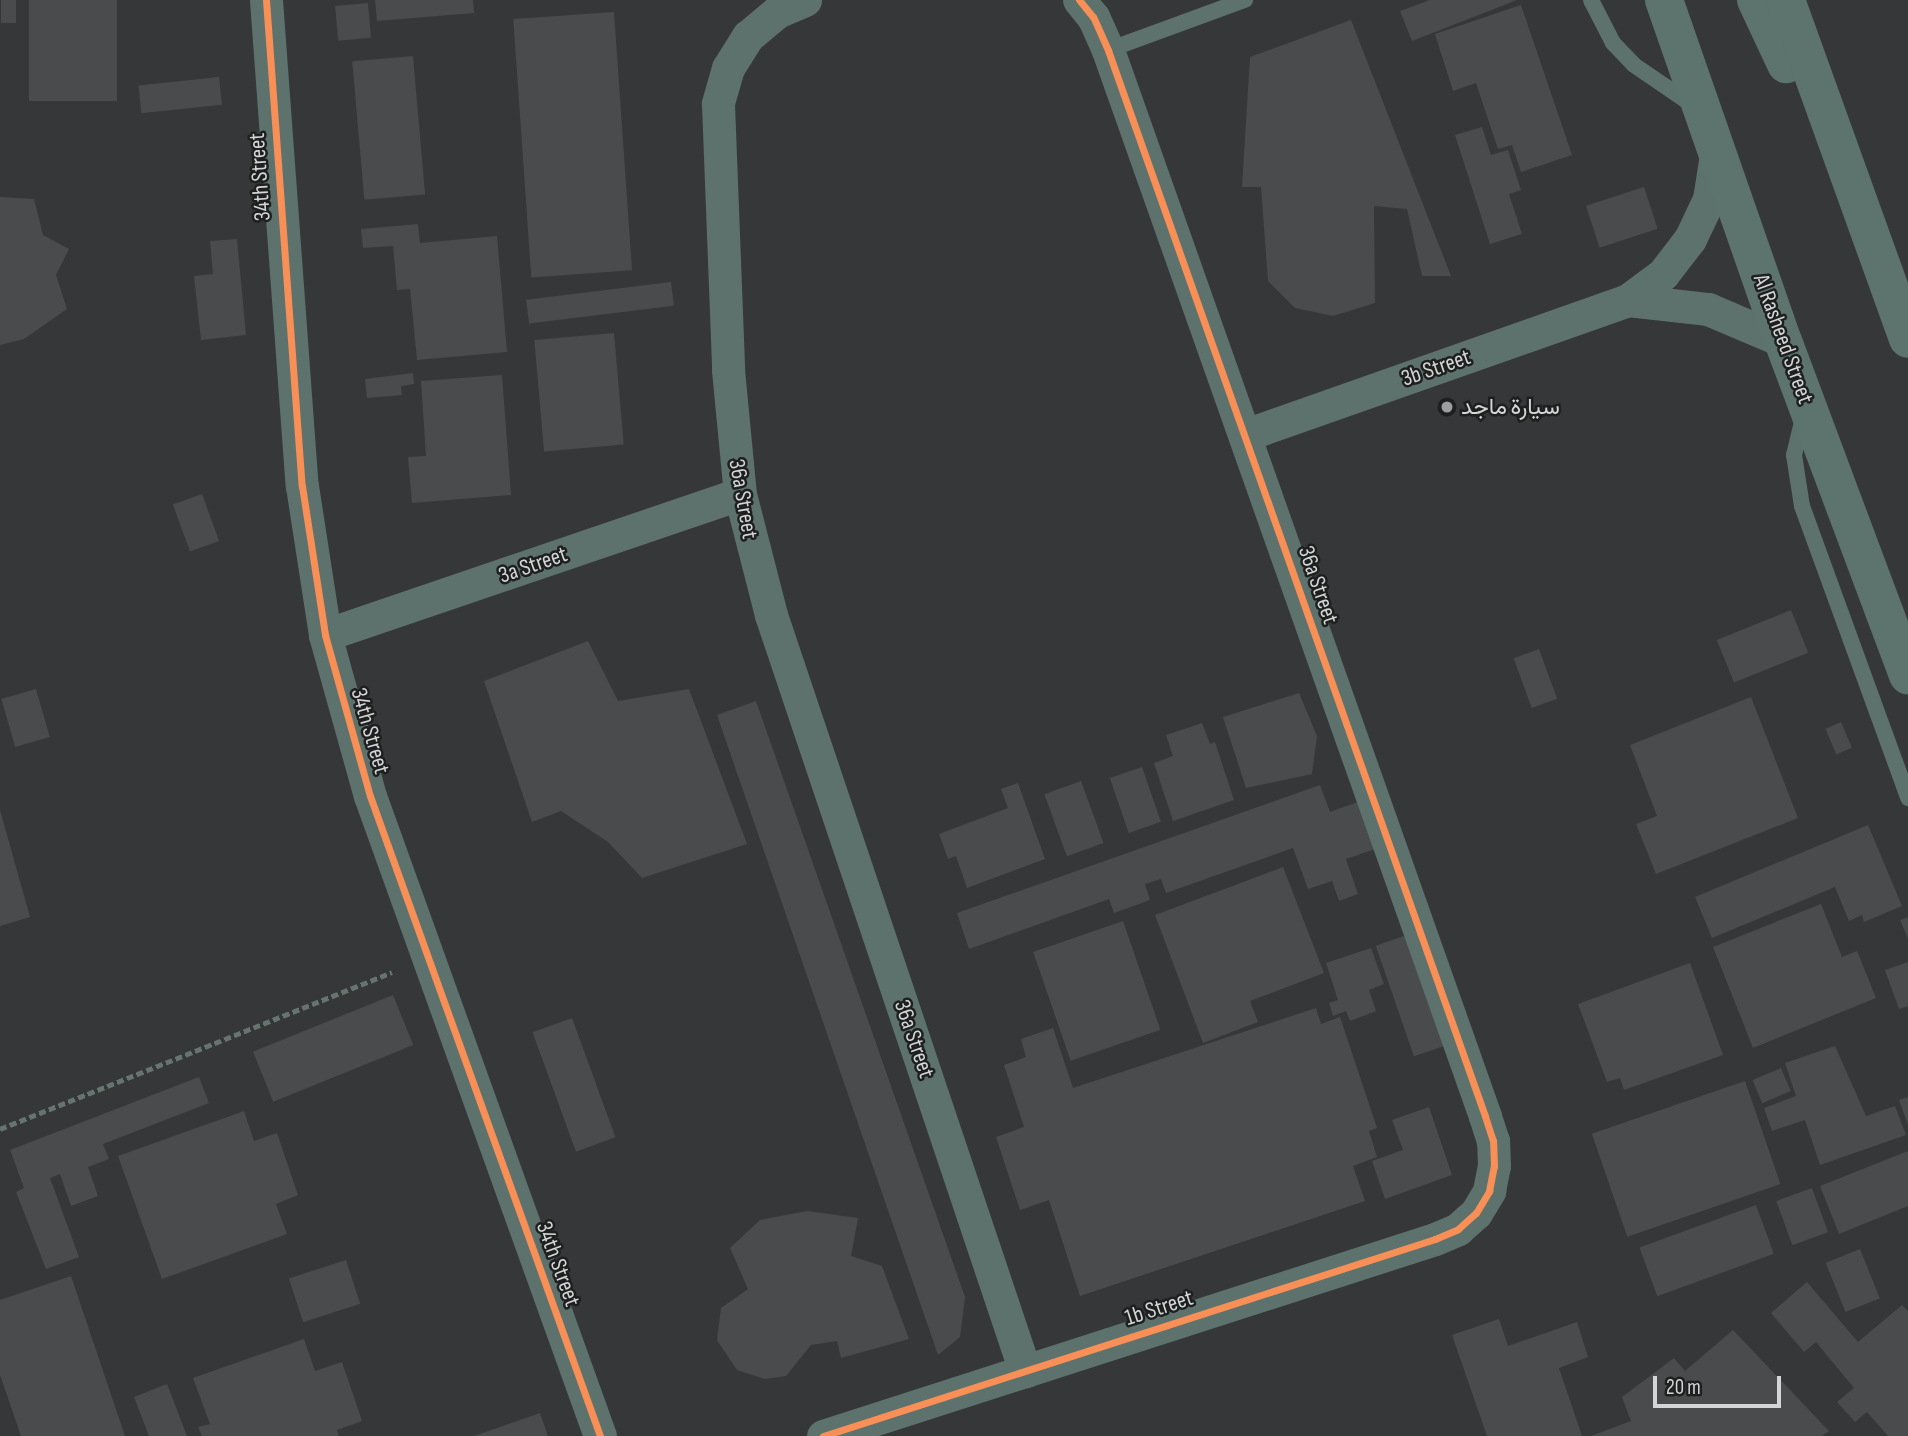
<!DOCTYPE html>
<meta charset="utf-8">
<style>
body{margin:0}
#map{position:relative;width:1908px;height:1436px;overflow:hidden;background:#363738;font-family:"Sofia Sans Condensed",Vazirmatn,sans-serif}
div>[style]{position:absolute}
.building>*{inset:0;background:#4a4b4c;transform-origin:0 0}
.path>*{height:4.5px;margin-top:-2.25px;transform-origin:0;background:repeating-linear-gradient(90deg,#667470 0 7px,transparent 0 10.5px)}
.lane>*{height:16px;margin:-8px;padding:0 8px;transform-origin:8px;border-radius:8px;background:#5d726d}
.street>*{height:33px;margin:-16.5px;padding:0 16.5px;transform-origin:16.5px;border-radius:16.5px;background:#5d726d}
.secondary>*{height:38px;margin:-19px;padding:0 19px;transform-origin:19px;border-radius:19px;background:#5c736e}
.cycleway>*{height:7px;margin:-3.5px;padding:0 3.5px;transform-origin:3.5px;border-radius:3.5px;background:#f78f57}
.dots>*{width:19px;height:19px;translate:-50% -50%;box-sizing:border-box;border:4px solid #1e1f1f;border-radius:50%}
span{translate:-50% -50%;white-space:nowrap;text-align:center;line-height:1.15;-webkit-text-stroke:5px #1e1f1f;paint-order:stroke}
.street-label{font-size:23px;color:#d3d5d6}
.poi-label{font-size:23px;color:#d3d5d6}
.left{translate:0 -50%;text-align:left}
.scale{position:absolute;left:1653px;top:1376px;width:128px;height:32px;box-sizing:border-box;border:4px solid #d3d5d6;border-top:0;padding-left:9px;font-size:21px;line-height:24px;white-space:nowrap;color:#d3d5d6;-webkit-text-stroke:5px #1e1f1f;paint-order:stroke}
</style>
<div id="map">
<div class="building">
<div style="left:1px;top:0;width:15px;height:23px"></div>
<div style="left:29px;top:0;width:88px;height:101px"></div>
<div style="clip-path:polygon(375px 0,473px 0,474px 13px,377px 21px)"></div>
<div style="clip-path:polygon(1430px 0,1517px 0,1412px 41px,1400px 11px)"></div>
<div style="left:368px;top:3px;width:35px;height:33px;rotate:85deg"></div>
<div style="clip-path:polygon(1521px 5px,1572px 155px,1521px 172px,1512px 145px,1498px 149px,1476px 83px,1453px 91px,1435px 34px)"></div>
<div style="left:614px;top:12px;width:259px;height:101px;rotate:86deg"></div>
<div style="clip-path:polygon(1351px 20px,1451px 276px,1422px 276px,1407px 209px,1374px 206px,1375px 303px,1333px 316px,1295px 308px,1268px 281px,1261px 187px,1242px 187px,1250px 57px)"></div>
<div style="left:413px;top:56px;width:139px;height:61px;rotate:85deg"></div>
<div style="left:219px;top:77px;width:28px;height:81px;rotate:84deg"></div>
<div style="clip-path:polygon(1482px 127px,1491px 155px,1508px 150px,1521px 190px,1509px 194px,1522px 234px,1490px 244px,1455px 135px)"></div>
<div style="left:1644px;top:187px;width:44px;height:61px;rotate:72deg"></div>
<div style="clip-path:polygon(0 197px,34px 199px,43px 235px,69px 249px,56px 275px,67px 309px,24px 339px,0 345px)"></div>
<div style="clip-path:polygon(418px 224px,420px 243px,497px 236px,507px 352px,417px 360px,410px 289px,397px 290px,393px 246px,363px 248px,361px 229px)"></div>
<div style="clip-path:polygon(237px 239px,246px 335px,201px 340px,194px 276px,213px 274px,210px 241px)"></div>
<div style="left:671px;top:282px;width:24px;height:146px;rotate:83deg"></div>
<div style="left:614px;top:333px;width:112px;height:80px;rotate:85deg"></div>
<div style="clip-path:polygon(413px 373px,414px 384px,401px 386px,402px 395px,367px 398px,365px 379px)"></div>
<div style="clip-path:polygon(502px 375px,511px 495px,412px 503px,408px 457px,426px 456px,421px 381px)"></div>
<div style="left:202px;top:494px;width:50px;height:31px;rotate:70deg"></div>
<div style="left:1791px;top:610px;width:46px;height:80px;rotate:68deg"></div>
<div style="clip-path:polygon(588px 641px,618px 701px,689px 689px,747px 844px,642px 878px,608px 842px,561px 811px,532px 822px,484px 681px)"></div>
<div style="left:1539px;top:649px;width:53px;height:27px;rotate:70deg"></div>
<div style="left:36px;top:689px;width:50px;height:36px;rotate:74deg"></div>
<div style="clip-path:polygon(1299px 693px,1317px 736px,1312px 774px,1246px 788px,1223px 717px)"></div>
<div style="clip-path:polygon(1751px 697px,1798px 818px,1656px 874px,1636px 824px,1657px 816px,1630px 745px)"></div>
<div style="clip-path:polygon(756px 701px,965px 1297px,960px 1337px,938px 1355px,717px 715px)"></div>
<div style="left:1841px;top:722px;width:28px;height:17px;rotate:67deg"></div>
<div style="clip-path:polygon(1202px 723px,1210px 744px,1215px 742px,1234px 800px,1173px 821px,1154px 763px,1173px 756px,1166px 735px)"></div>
<div style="left:1142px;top:767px;width:58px;height:34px;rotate:71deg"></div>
<div style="left:1081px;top:781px;width:66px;height:39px;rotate:70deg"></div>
<div style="clip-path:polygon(1018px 783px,1045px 859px,967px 888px,956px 856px,948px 859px,939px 834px,1008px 808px,1001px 789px)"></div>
<div style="clip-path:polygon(1320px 785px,1330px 812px,1358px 802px,1375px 849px,1346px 859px,1358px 894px,1339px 901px,1332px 881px,1308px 889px,1293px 848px,1166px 893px,1161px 879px,1145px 884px,1150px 900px,1114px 913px,1109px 899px,969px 949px,957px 913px)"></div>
<div style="clip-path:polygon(0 810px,30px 917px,0 926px)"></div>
<div style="clip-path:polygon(1868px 825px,1902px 906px,1864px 922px,1862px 915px,1849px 921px,1835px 887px,1712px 938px,1695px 897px)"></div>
<div style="clip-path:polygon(1283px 867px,1324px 973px,1250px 1001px,1258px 1022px,1203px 1043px,1155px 915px)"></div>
<div style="clip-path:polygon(1821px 904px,1842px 957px,1857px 951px,1876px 998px,1753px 1048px,1713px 947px)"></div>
<div style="clip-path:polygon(1908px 917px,1908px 939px,1900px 920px)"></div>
<div style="left:1123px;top:921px;width:115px;height:95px;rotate:71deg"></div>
<div style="left:1407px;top:935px;width:117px;height:33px;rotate:71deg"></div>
<div style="clip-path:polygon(1371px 948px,1384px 984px,1369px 990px,1376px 1011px,1350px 1021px,1346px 1011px,1333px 1016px,1329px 1003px,1338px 1000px,1326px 963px)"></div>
<div style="clip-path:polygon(1908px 962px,1908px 1006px,1899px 1009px,1885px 970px)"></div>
<div style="clip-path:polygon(1690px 963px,1723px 1055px,1624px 1090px,1620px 1078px,1607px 1082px,1578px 1004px)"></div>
<div style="left:393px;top:995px;width:54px;height:151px;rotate:68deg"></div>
<div style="clip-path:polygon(1316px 1008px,1321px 1024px,1340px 1017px,1377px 1128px,1369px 1131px,1377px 1157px,1353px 1166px,1365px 1201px,1080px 1296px,1049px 1200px,1020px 1210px,996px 1137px,1024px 1127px,1004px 1065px,1026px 1057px,1021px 1039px,1053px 1028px,1073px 1088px)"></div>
<div style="left:572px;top:1018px;width:127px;height:42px;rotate:70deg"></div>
<div style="clip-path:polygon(1835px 1046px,1866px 1116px,1895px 1106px,1906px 1135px,1820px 1165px,1805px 1120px,1772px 1131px,1764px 1108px,1796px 1096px,1785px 1063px)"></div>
<div style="left:1781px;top:1068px;width:25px;height:31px;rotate:67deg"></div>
<div style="clip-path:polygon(199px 1077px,209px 1103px,103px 1144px,109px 1159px,88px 1167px,98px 1196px,71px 1206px,60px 1174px,50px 1178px,79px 1257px,46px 1269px,16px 1192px,24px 1188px,10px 1150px)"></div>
<div style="left:1745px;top:1081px;width:109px;height:162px;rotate:71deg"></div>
<div style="clip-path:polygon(1908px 1097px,1908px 1125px,1899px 1100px)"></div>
<div style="clip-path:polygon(1429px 1107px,1452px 1175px,1385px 1199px,1372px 1161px,1403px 1150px,1392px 1120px)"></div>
<div style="clip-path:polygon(244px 1111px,254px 1141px,277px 1133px,298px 1195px,276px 1204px,287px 1234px,162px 1279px,118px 1156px)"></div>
<div style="clip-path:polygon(1908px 1151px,1908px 1206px,1839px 1234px,1820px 1186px)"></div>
<div style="left:1812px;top:1188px;width:47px;height:38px;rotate:70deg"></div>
<div style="left:1756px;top:1205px;width:52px;height:124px;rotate:70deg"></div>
<div style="clip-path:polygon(807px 1211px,858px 1218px,851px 1256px,882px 1266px,909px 1339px,841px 1358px,837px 1341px,811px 1345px,786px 1376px,765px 1379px,737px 1370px,717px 1340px,721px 1308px,748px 1289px,730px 1248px,760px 1220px)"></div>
<div style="left:1860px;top:1249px;width:53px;height:37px;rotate:68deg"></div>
<div style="left:346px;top:1260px;width:46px;height:60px;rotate:72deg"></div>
<div style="clip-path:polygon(71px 1276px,125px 1436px,21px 1436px,0 1375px,0 1300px)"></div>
<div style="clip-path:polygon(1807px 1282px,1858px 1342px,1902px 1305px,1908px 1311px,1908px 1436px,1888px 1436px,1867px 1412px,1855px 1422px,1837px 1402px,1854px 1388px,1816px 1342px,1804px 1352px,1771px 1313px)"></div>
<div style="clip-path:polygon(1499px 1319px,1508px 1346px,1577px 1322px,1588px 1357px,1559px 1368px,1582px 1436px,1487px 1436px,1452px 1335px)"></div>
<div style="clip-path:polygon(1733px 1330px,1829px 1431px,1822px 1436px,1591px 1436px,1631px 1421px,1622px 1397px,1674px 1358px,1685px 1371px)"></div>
<div style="clip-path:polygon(304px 1339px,315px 1371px,342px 1362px,362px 1421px,337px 1430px,339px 1436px,202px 1436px,198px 1427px,210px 1424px,193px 1378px)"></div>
<div style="clip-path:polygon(167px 1384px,187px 1436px,149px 1436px,134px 1397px)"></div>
<div style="clip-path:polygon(540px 1413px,548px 1436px,474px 1436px)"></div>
</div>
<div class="path">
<div style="left:0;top:1129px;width:422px;rotate:-21.8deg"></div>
</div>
<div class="lane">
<div style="left:1591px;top:0;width:48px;rotate:62.9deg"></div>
<div style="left:1613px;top:43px;width:30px;rotate:46deg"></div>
<div style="left:1634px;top:65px;width:73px;rotate:34.3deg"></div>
<div style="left:1108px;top:50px;width:146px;rotate:-20.1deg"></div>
<div style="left:1804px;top:414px;width:42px;rotate:103.7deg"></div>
<div style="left:1794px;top:455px;width:52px;rotate:81.1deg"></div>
<div style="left:1802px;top:506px;width:311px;rotate:70deg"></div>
</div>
<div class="street">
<div style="left:266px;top:0;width:487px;rotate:85.8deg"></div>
<div style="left:302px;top:486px;width:151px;rotate:81.2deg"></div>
<div style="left:325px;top:635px;width:167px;rotate:74.4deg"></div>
<div style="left:370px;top:796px;width:680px;rotate:70.23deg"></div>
<div style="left:805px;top:0;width:30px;rotate:157deg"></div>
<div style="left:777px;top:12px;width:38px;rotate:140deg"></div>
<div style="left:748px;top:36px;width:38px;rotate:122deg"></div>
<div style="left:728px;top:68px;width:37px;rotate:106deg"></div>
<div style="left:718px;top:104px;width:266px;rotate:87.8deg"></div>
<div style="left:728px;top:370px;width:125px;rotate:84.5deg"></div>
<div style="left:740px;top:494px;width:125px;rotate:75.6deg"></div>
<div style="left:771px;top:615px;width:798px;rotate:71.43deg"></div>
<div style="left:1628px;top:300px;width:81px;rotate:6.4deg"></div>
<div style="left:1708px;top:309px;width:82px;rotate:23.1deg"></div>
<div style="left:1245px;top:435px;width:406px;rotate:-19.4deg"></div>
<div style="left:1628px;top:300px;width:44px;rotate:-36.6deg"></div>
<div style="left:1663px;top:274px;width:44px;rotate:-52.4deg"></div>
<div style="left:1690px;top:239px;width:44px;rotate:-64.6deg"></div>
<div style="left:1709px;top:199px;width:45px;rotate:-81deg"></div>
<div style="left:325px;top:635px;width:438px;rotate:-18.8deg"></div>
<div style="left:823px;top:1436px;width:643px;rotate:-17.84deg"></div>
<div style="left:1435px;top:1239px;width:25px;rotate:-23deg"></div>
<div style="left:1458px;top:1229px;width:24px;rotate:-42deg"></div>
<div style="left:1476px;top:1213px;width:26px;rotate:-59deg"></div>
<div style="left:1489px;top:1191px;width:25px;rotate:-79deg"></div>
<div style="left:1494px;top:1166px;width:25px;rotate:-92deg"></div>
<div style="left:1493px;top:1141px;width:26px;rotate:-108deg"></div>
<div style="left:1485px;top:1116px;width:1131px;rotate:-109.48deg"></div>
<div style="left:1108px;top:50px;width:36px;rotate:-114deg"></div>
<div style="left:1093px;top:17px;width:22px;rotate:-129deg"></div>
</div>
<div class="secondary">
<div style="left:1664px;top:0;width:361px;rotate:70.8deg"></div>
<div style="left:1783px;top:341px;width:357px;rotate:69.5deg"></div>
<div style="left:1756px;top:0;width:71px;rotate:64.9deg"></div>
<div style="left:1786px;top:0;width:360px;rotate:70.2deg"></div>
</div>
<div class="cycleway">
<div style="left:266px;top:0;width:487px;rotate:85.8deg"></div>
<div style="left:302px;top:486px;width:151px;rotate:81.2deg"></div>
<div style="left:325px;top:635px;width:167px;rotate:74.4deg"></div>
<div style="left:370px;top:796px;width:680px;rotate:70.23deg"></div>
<div style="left:823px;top:1436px;width:643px;rotate:-17.84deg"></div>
<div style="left:1435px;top:1239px;width:25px;rotate:-23deg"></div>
<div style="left:1458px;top:1229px;width:24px;rotate:-42deg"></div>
<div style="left:1476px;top:1213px;width:26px;rotate:-59deg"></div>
<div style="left:1489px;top:1191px;width:25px;rotate:-79deg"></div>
<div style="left:1494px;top:1166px;width:25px;rotate:-92deg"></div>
<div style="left:1493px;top:1141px;width:26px;rotate:-108deg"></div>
<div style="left:1485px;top:1116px;width:1131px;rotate:-109.48deg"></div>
<div style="left:1108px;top:50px;width:36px;rotate:-114deg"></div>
<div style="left:1093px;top:17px;width:22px;rotate:-129deg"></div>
</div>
<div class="dots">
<div style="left:1447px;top:407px;background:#9c9e9f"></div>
</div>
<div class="street-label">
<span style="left:260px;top:177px;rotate:-94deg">34th Street</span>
<span style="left:1783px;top:339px;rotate:70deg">Al Rasheed Street</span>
<span style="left:1436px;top:368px;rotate:-19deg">3b Street</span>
<span style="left:743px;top:499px;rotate:80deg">36a Street</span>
<span style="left:533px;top:565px;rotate:-19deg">3a Street</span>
<span style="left:1318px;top:585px;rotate:71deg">36a Street</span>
<span style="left:370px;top:731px;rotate:74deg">34th Street</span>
<span style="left:914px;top:1039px;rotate:71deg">36a Street</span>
<span style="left:558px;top:1264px;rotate:70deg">34th Street</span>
<span style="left:1159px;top:1308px;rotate:-18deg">1b Street</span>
</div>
<div class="poi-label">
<span class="left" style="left:1461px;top:407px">سيارة ماجد</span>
</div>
<div class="scale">20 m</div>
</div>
